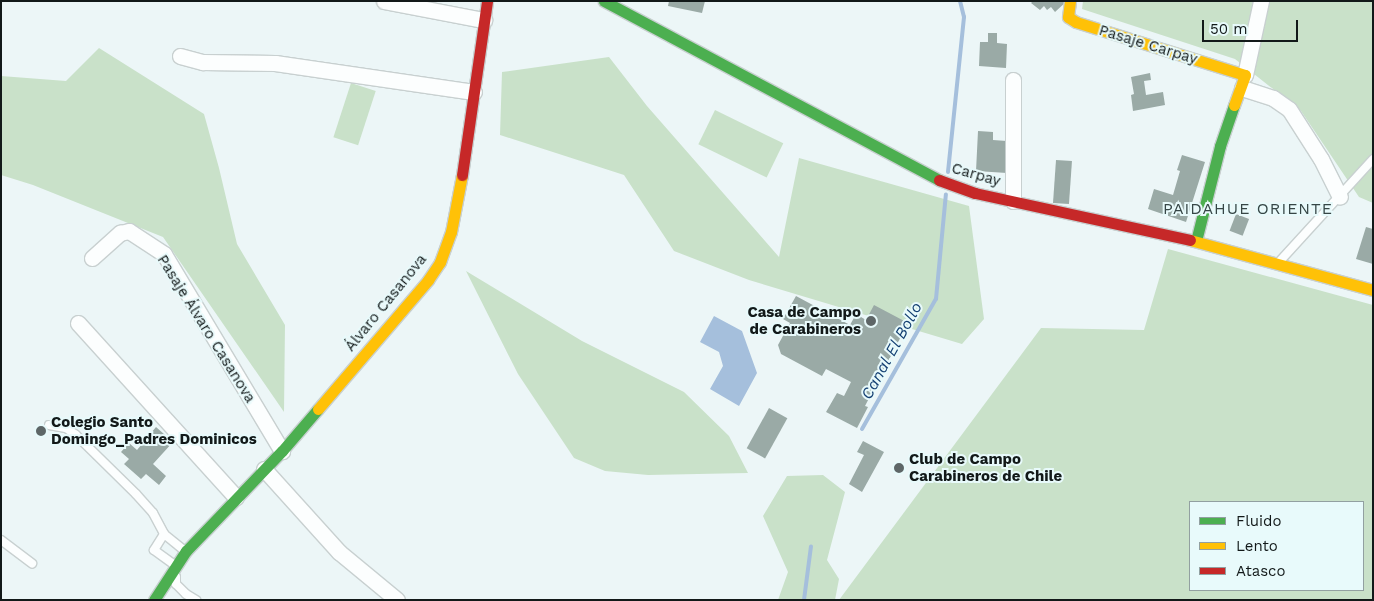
<!DOCTYPE html>
<meta charset="utf-8">
<style>
body{margin:0}
#map{position:relative;width:1374px;height:601px;overflow:hidden;background:#ecf6f7;font-family:"Work Sans",sans-serif}
div>[style]{position:absolute}
.green>*{inset:0;background:#c9e1c9;transform-origin:0 0}
.water>*{inset:0;background:#a5bfdc}
.stream>*{height:4px;margin:-2px;padding:0 2px;transform-origin:2px;border-radius:2px;background:#a5bfdc}
.building>*{inset:0;background:#9aaaa6;transform-origin:0 0}
.roads{filter:drop-shadow(1px 0 #c8d0d0) drop-shadow(-1px 0 #c8d0d0) drop-shadow(0 1px #c8d0d0) drop-shadow(0 -1px #c8d0d0)}
.lane>*{height:8px;margin:-4px;padding:0 4px;transform-origin:4px;border-radius:4px;background:#fcfefe}
.street>*{height:15px;margin:-7.5px;padding:0 7.5px;transform-origin:7.5px;border-radius:7.5px;background:#fcfefe}
.fast>*{height:11px;margin:-5.5px;padding:0 5.5px;transform-origin:5.5px;border-radius:5.5px;background:#4caf50}
.slow>*{height:11px;margin:-5.5px;padding:0 5.5px;transform-origin:5.5px;border-radius:5.5px;background:#ffc107}
.jam>*{height:11px;margin:-5.5px;padding:0 5.5px;transform-origin:5.5px;border-radius:5.5px;background:#c62828}
.dots>*{width:14px;height:14px;translate:-50% -50%;box-sizing:border-box;border:2px solid #e8fafb;border-radius:50%}
span{translate:-50% -50%;white-space:nowrap;text-align:center;line-height:1.15;-webkit-text-stroke:4px #e8fafb;paint-order:stroke}
.street-label{font-size:15px;color:#121919}
.poi-label{font-size:15px;color:#121919;font-weight:700}
.right{translate:-100% -50%;text-align:right}
.left{translate:0 -50%;text-align:left}
.neighbourhood-label{font-size:16px;color:#364646;letter-spacing:1px}
.water-label{font-size:16px;color:#123e71;font-style:italic}
.frame{position:absolute;inset:0;border:2px solid #121919;pointer-events:none}
.legend{position:absolute;left:1189px;top:501px;width:175px;height:90px;box-sizing:border-box;background:#e8fafb;border:1px solid #92a0a1;margin:0;padding:6px 9px;list-style:none;font-size:15px;color:#121919}
.legend li{display:flex;align-items:center;gap:10px;height:25px}
.legend b{width:25px;border:1px solid #92a0a1}
.scale{position:absolute;left:1202px;top:20px;width:96px;height:22px;box-sizing:border-box;border:2px solid #121919;border-top:0;padding-left:6px;font-size:15px;line-height:18px;white-space:nowrap;color:#121919;-webkit-text-stroke:4px #e8fafb;paint-order:stroke}
</style>
<div id="map">
<div class="green">
<div style="clip-path:polygon(1083px 1px,1373px 1px,1373px 203px,1359px 197px,1301px 111px,1235px 59px,1082px 9px)"></div>
<div style="clip-path:polygon(99px 48px,204px 114px,219px 168px,237px 244px,285px 325px,284px 412px,163px 237px,33px 185px,1px 175px,1px 76px,66px 81px)"></div>
<div style="clip-path:polygon(609px 57px,647px 106px,779px 257px,799px 158px,969px 206px,984px 319px,962px 344px,749px 280px,674px 251px,624px 175px,500px 135px,502px 72px)"></div>
<div style="left:351px;top:83px;width:26px;height:57px;rotate:18deg"></div>
<div style="left:715px;top:110px;width:76px;height:38px;rotate:26deg"></div>
<div style="clip-path:polygon(evenodd,1168px 249px,1373px 305px,1373px 600px,839px 600px,1041px 328px,1144px 330px,1168px 249px,1363px 502px,1363px 590px,1190px 590px,1190px 502px,1363px 502px)"></div>
<div style="clip-path:polygon(466px 271px,582px 341px,684px 392px,729px 436px,748px 473px,648px 475px,605px 471px,574px 458px,518px 374px)"></div>
<div style="clip-path:polygon(823px 475px,845px 492px,827px 560px,839px 579px,835px 600px,778px 600px,788px 572px,763px 516px,787px 476px)"></div>
</div>
<div class="water">
<div style="clip-path:polygon(714px 316px,742px 331px,757px 373px,739px 406px,710px 389px,723px 366px,719px 352px,700px 342px)"></div>
</div>
<div class="stream">
<div style="left:948px;top:172px;width:156px;rotate:-84.1deg"></div>
<div style="left:964px;top:17px;width:16px;rotate:-104deg"></div>
<div style="left:862px;top:429px;width:150px;rotate:-60.4deg"></div>
<div style="left:936px;top:299px;width:105px;rotate:-84.6deg"></div>
<div style="left:804px;top:600px;width:54px;rotate:-82.6deg"></div>
</div>
<div class="building">
<div style="clip-path:polygon(669px 1px,705px 1px,702px 13px,668px 6px)"></div>
<div style="clip-path:polygon(1033px 1px,1067px 1px,1055px 12px,1051px 7px,1047px 10px,1044px 6px,1040px 10px,1031px 3px)"></div>
<div style="clip-path:polygon(988px 33px,997px 33px,997px 43px,1007px 44px,1006px 68px,979px 66px,980px 42px,988px 42px)"></div>
<div style="clip-path:polygon(1150px 73px,1151px 80px,1144px 81px,1146px 95px,1163px 92px,1165px 105px,1133px 111px,1131px 95px,1134px 94px,1131px 77px)"></div>
<div style="clip-path:polygon(978px 131px,993px 132px,993px 140px,1007px 141px,1007px 173px,976px 171px)"></div>
<div style="clip-path:polygon(1182px 155px,1205px 162px,1186px 222px,1148px 209px,1154px 189px,1173px 195px,1180px 171px,1177px 170px)"></div>
<div style="left:1056px;top:160px;width:16px;height:43px;rotate:4deg"></div>
<div style="left:1236px;top:214px;width:14px;height:18px;rotate:21deg"></div>
<div style="clip-path:polygon(1366px 227px,1373px 229px,1373px 264px,1356px 259px)"></div>
<div style="clip-path:polygon(796px 296px,850px 325px,856px 314px,866px 320px,874px 305px,908px 323px,865px 406px,868px 407px,857px 428px,826px 412px,837px 393px,844px 396px,851px 382px,826px 369px,822px 376px,781px 354px,778px 345px,790px 323px,783px 319px)"></div>
<div style="left:769px;top:408px;width:21px;height:46px;rotate:29deg"></div>
<div style="clip-path:polygon(156px 427px,173px 442px,153px 464px,166px 476px,159px 485px,146px 474px,141px 479px,124px 464px,129px 459px,121px 452px,129px 443px,137px 450px)"></div>
<div style="clip-path:polygon(863px 441px,884px 452px,862px 492px,849px 484px,864px 455px,857px 452px)"></div>
</div>
<div class="roads">
<div class="lane">
<div style="left:1280px;top:261px;width:138px;rotate:-47.6deg"></div>
<div style="left:49px;top:425px;width:17px;rotate:10deg"></div>
<div style="left:66px;top:428px;width:12px;rotate:35deg"></div>
<div style="left:76px;top:435px;width:84px;rotate:44.5deg"></div>
<div style="left:136px;top:494px;width:25px;rotate:48deg"></div>
<div style="left:153px;top:513px;width:24px;rotate:62deg"></div>
<div style="left:164px;top:534px;width:19px;rotate:122deg"></div>
<div style="left:154px;top:550px;width:26px;rotate:36deg"></div>
<div style="left:164px;top:534px;width:26px;rotate:39deg"></div>
<div style="left:1px;top:540px;width:39px;rotate:37deg"></div>
<div style="left:176px;top:577px;width:7px;rotate:90deg"></div>
<div style="left:176px;top:584px;width:14px;rotate:45deg"></div>
<div style="left:186px;top:594px;width:12px;rotate:31deg"></div>
</div>
<div class="street">
<div style="left:384px;top:1px;width:102px;rotate:10.8deg"></div>
<div style="left:180px;top:56px;width:24px;rotate:15deg"></div>
<div style="left:203px;top:62px;width:72px;rotate:0.8deg"></div>
<div style="left:275px;top:63px;width:201px;rotate:8.3deg"></div>
<div style="left:1245px;top:75px;width:76px;rotate:-77.8deg"></div>
<div style="left:1242px;top:88px;width:33px;rotate:18deg"></div>
<div style="left:1273px;top:98px;width:19px;rotate:35deg"></div>
<div style="left:1289px;top:109px;width:59px;rotate:57.4deg"></div>
<div style="left:1321px;top:159px;width:42px;rotate:63.4deg"></div>
<div style="left:1013px;top:201px;width:121px;rotate:-90deg"></div>
<div style="left:92px;top:258px;width:38px;rotate:-42deg"></div>
<div style="left:120px;top:233px;width:9px;rotate:-13deg"></div>
<div style="left:129px;top:231px;width:42px;rotate:33.3deg"></div>
<div style="left:164px;top:254px;width:230px;rotate:59.1deg"></div>
<div style="left:78px;top:323px;width:235px;rotate:47.8deg"></div>
<div style="left:264px;top:469px;width:112px;rotate:47.9deg"></div>
<div style="left:339px;top:552px;width:75px;rotate:39.6deg"></div>
</div>
<div class="fast">
<div style="left:604px;top:1px;width:380px;rotate:28.1deg"></div>
<div style="left:1196px;top:241px;width:98px;rotate:-75.8deg"></div>
<div style="left:1220px;top:146px;width:43px;rotate:-71.1deg"></div>
<div style="left:154px;top:600px;width:59px;rotate:-56.9deg"></div>
<div style="left:186px;top:551px;width:139px;rotate:-46.2deg"></div>
<div style="left:282px;top:451px;width:55px;rotate:-49.4deg"></div>
</div>
<div class="slow">
<div style="left:1070px;top:1px;width:16px;rotate:97deg"></div>
<div style="left:1068px;top:17px;width:9px;rotate:32deg"></div>
<div style="left:1076px;top:22px;width:177px;rotate:17.4deg"></div>
<div style="left:1245px;top:75px;width:32px;rotate:110deg"></div>
<div style="left:1190px;top:240px;width:190px;rotate:15.3deg"></div>
<div style="left:318px;top:409px;width:170px;rotate:-49.5deg"></div>
<div style="left:428px;top:280px;width:22px;rotate:-56deg"></div>
<div style="left:440px;top:262px;width:32px;rotate:-70deg"></div>
<div style="left:451px;top:232px;width:58px;rotate:-79.1deg"></div>
</div>
<div class="jam">
<div style="left:462px;top:175px;width:176px;rotate:-81.8deg"></div>
<div style="left:939px;top:180px;width:38px;rotate:20deg"></div>
<div style="left:975px;top:193px;width:220px;rotate:12.3deg"></div>
</div>
</div>
<div class="dots">
<div style="left:871px;top:321px;background:#5e6667"></div>
<div style="left:41px;top:431px;background:#5e6667"></div>
<div style="left:899px;top:468px;background:#5e6667"></div>
</div>
<div class="street-label">
<span style="left:1148px;top:45px;rotate:17deg">Pasaje Carpay</span>
<span style="left:976px;top:175px;rotate:16deg">Carpay</span>
<span style="left:386px;top:303px;rotate:-51deg">Álvaro Casanova</span>
<span style="left:206px;top:329px;rotate:58deg">Pasaje Álvaro Casanova</span>
</div>
<div class="poi-label">
<span class="right" style="left:861px;top:321px">Casa de Campo<br>de Carabineros</span>
<span class="left" style="left:51px;top:431px">Colegio Santo<br>Domingo_Padres Dominicos</span>
<span class="left" style="left:909px;top:468px">Club de Campo<br>Carabineros de Chile</span>
</div>
<div class="neighbourhood-label">
<span style="left:1248px;top:209px">PAIDAHUE ORIENTE</span>
</div>
<div class="water-label">
<span style="left:892px;top:351px;rotate:-61deg">Canal El Bollo</span>
</div>
<div class="frame"></div>
<ul class="legend">
<li><b style="height:6px;background:#4caf50"></b>Fluido</li>
<li><b style="height:6px;background:#ffc107"></b>Lento</li>
<li><b style="height:6px;background:#c62828"></b>Atasco</li>
</ul>
<div class="scale">50 m</div>
</div>
